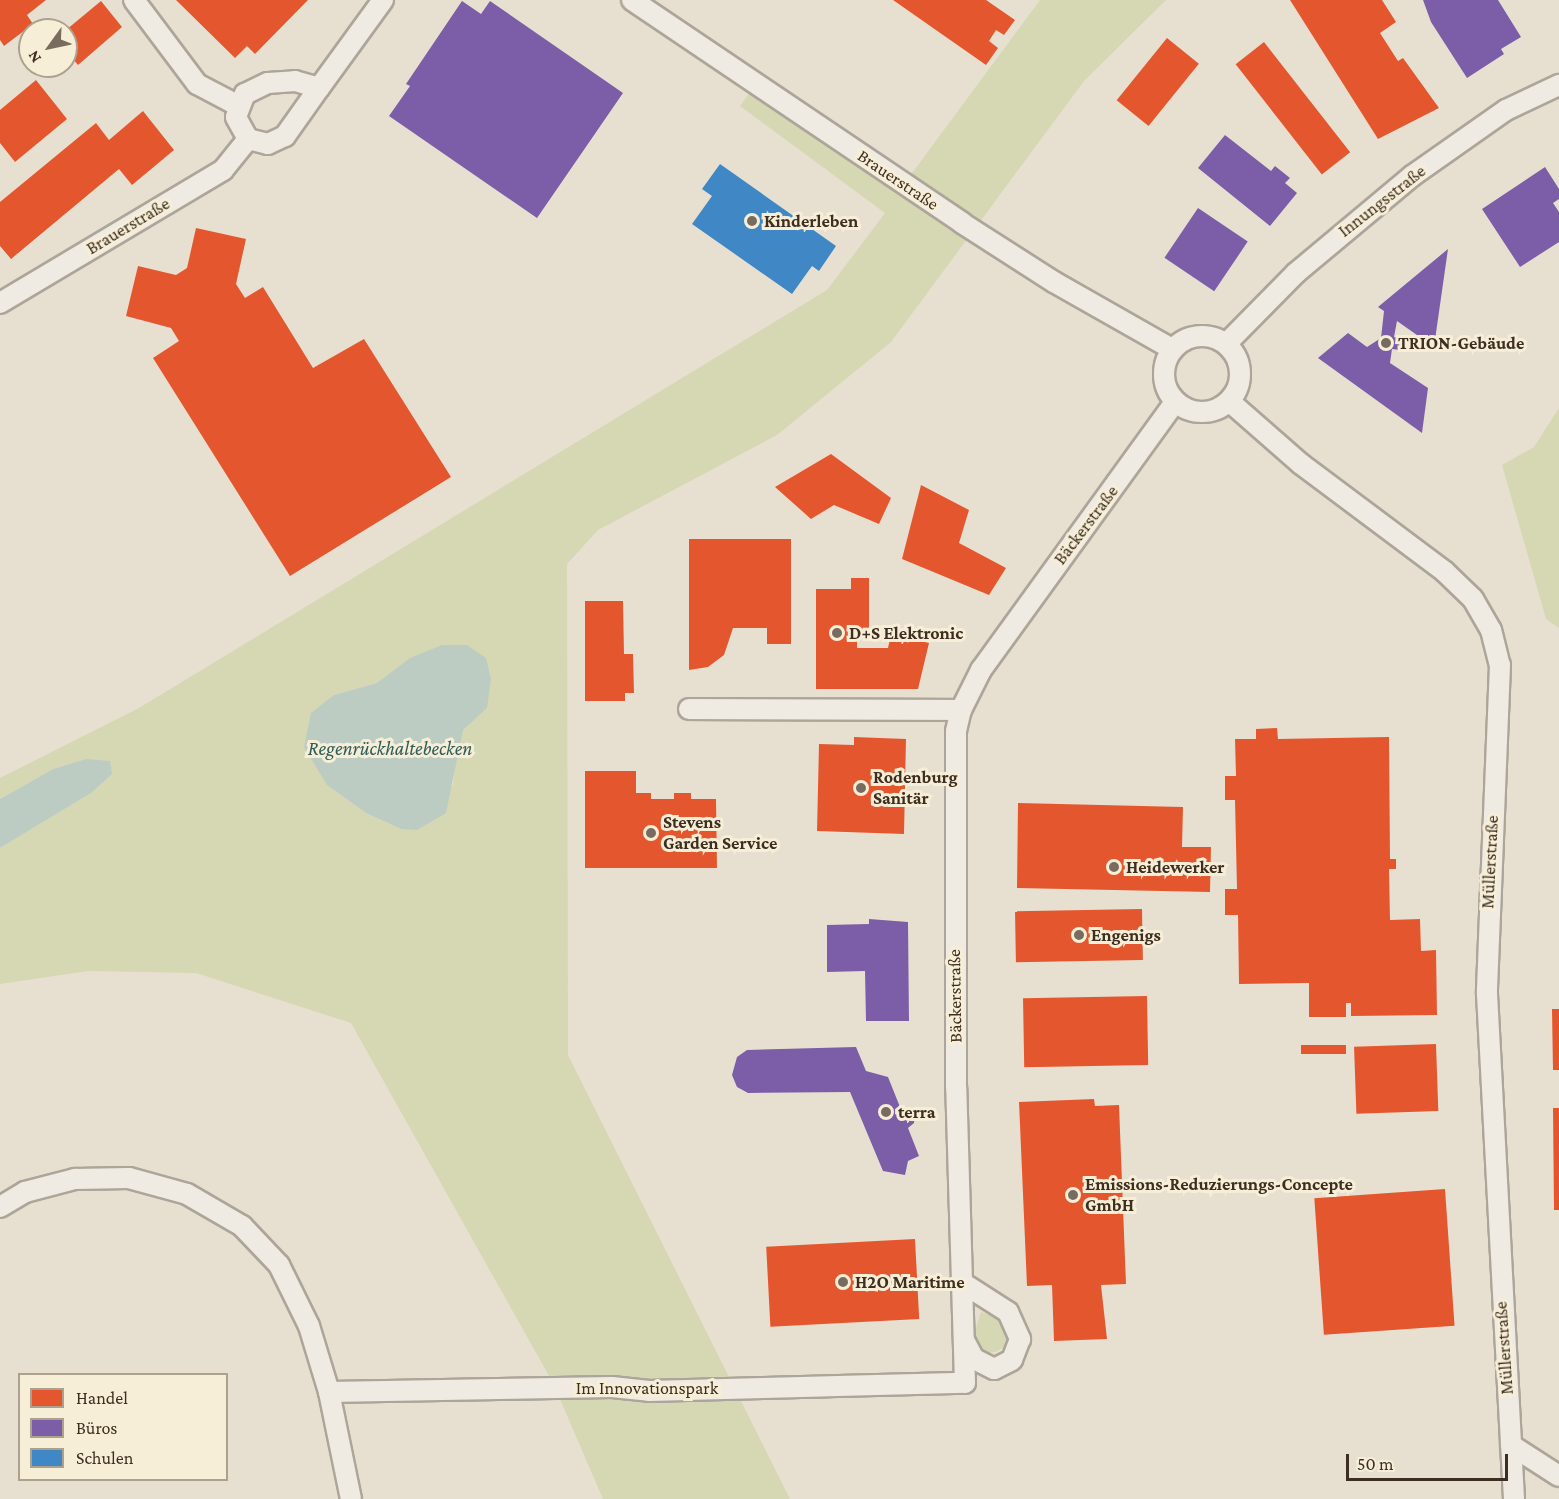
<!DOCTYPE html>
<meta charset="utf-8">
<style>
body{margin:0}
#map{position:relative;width:1559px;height:1499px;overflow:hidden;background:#e7e0d1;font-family:"Crimson Pro",serif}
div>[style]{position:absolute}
.green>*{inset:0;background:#d6d7b3}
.water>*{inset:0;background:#bcccc2}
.shops>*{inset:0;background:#e4572e;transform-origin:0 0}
.offices>*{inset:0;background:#7b5ea7;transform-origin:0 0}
.schools>*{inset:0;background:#3f88c5}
.roads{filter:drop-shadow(2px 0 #ada599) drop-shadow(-2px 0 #ada599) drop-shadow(0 2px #ada599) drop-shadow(0 -2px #ada599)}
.street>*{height:20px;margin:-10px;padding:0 10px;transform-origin:10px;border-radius:10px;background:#efebe3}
.street>.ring{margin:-10px;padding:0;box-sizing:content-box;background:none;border:20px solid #efebe3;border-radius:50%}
.dots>*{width:16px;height:16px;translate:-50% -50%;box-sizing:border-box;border:3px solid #f7eed8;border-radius:50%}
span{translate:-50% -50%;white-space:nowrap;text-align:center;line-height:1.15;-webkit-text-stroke:6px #f7eed8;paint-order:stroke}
.street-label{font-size:18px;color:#3d2e20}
.poi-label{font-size:18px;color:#3d2e20;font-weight:700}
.left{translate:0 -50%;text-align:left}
.water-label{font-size:20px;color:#2f5d5a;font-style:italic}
.legend{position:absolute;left:18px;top:1373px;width:210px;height:108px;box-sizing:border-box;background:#f7eed8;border:2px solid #ada18e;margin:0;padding:8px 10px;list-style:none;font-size:18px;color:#3d2e20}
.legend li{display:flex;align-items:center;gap:12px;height:30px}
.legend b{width:30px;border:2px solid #ada18e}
.north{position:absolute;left:18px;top:18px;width:60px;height:60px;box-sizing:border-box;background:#f7eed8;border:2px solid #ada18e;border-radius:50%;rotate:237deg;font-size:16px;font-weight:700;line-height:24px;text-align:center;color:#3d2e20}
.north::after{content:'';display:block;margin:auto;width:21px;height:27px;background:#786c5e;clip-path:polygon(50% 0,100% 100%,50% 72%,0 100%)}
.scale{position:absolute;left:1346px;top:1454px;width:162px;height:27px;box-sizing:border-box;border:3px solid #3d2e20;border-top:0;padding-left:8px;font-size:18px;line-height:21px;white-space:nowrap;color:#3d2e20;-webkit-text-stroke:4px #f7eed8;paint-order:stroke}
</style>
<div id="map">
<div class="green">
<div style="clip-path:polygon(evenodd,1040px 0,1166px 0,1084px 81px,891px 342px,777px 435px,598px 530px,567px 564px,568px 1055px,790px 1499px,603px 1499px,553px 1383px,351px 1023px,196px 973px,88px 971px,0 984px,0 848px,91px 793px,86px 759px,53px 769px,0 799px,0 778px,139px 708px,827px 290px,885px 213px,740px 106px,756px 84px,904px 184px,1040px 0,377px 683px,487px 708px,463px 729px,455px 752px,453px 785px,401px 829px,366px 813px,327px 785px,334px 695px,377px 683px)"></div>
<div style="clip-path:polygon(1559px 408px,1559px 628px,1546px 619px,1502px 465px,1534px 447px)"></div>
<div style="clip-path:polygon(981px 1312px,995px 1317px,1010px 1338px,1005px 1347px,995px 1352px,986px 1353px,977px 1345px,974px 1334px)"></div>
</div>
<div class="water">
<div style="clip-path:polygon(442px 645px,467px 645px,486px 658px,491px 679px,487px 708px,463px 730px,446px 813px,417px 830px,401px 829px,366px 813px,327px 785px,304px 747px,311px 713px,334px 695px,377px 683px,410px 658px)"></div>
<div style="clip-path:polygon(86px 759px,110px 761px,112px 774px,91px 793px,0 848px,0 799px,53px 769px)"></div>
</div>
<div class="shops">
<div style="clip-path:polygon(0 0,46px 0,27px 15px,33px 24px,4px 46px,0 40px)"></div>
<div style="clip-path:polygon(176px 0,308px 0,255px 54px,247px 46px,235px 58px)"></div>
<div style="clip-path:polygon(893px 0,986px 0,1015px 20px,1004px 35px,996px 30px,989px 41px,998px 48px,986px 65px)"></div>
<div style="clip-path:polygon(1290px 0,1382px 0,1396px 22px,1380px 33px,1398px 61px,1403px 58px,1439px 108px,1378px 139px)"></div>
<div style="clip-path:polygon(101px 1px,122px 27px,78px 65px,66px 51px,66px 30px)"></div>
<div style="left:1167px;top:38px;width:41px;height:80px;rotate:39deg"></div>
<div style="left:1264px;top:42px;width:140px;height:36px;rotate:52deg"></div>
<div style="clip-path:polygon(36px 80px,67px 119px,15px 162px,0 143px,0 110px)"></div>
<div style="clip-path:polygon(143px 111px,174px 150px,132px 185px,119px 169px,11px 259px,0 246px,0 202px,96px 123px,109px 140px)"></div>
<div style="clip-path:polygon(196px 228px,246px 239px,236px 284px,245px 298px,263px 287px,313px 368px,364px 339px,451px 477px,290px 576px,153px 358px,179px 341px,171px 328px,126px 316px,138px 266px,176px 275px,187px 268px)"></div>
<div style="clip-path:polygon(831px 454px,891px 498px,879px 524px,834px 505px,811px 519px,775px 487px)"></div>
<div style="clip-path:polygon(921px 485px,969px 510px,959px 543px,1006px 568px,989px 595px,902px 559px)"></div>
<div style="clip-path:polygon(689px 539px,791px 539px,791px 644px,767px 644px,767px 628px,733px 628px,724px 655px,708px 667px,689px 670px)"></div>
<div style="clip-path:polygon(851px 578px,869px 578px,869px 631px,857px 631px,857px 648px,888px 648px,891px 634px,929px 643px,918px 689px,816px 689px,816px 589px,851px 589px)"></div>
<div style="clip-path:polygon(585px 601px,623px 601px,624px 654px,633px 654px,634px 693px,625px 693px,625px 701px,585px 701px)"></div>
<div style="clip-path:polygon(1277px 728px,1278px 739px,1389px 737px,1390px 859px,1396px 859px,1396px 869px,1389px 869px,1390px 920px,1420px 919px,1421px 951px,1436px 950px,1437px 1015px,1351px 1016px,1351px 1003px,1346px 1003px,1346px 1017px,1309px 1017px,1309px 983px,1239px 984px,1238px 915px,1225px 915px,1225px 889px,1237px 889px,1235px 800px,1225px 800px,1225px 776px,1236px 776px,1235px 739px,1256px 739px,1256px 729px)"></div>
<div style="clip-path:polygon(854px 737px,906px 739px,904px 834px,817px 831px,819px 744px,854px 745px)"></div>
<div style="clip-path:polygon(585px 771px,636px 771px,636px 793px,651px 793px,651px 799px,674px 799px,674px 793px,691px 793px,691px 799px,716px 799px,717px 868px,585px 868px)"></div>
<div style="clip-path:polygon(1018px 803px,1183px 807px,1182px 847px,1211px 847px,1210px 892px,1017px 888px)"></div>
<div style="left:1142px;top:909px;width:51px;height:127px;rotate:89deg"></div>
<div style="left:1147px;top:996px;width:69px;height:124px;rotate:89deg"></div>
<div style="clip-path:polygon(1552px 1009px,1559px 1009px,1559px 1070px,1553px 1070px)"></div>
<div style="left:1436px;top:1044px;width:67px;height:82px;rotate:88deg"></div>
<div style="left:1346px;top:1045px;width:9px;height:45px;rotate:90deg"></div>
<div style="clip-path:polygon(1094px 1099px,1095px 1106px,1119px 1105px,1126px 1284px,1101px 1285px,1107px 1339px,1054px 1341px,1052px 1285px,1027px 1286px,1019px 1102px)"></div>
<div style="clip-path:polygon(1553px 1108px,1559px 1108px,1559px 1210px,1554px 1210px)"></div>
<div style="left:1445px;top:1189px;width:137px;height:131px;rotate:86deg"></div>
<div style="left:915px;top:1239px;width:80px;height:149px;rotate:87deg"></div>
</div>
<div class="offices">
<div style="clip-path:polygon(1423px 0,1498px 0,1521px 37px,1501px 49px,1504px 54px,1467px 78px,1431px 22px)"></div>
<div style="clip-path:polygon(462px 1px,481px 14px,490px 1px,623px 93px,537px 218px,389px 116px,410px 86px,406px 84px)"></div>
<div style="clip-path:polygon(1225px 135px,1271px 171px,1275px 166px,1290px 178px,1285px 183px,1297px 193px,1270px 226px,1198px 168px)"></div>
<div style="clip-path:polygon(1545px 167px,1559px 189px,1559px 199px,1553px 203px,1559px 212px,1559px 242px,1520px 267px,1482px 209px)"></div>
<div style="left:1198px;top:208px;width:60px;height:60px;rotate:34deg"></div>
<div style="clip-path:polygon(1448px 249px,1434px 347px,1397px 321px,1394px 337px,1402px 339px,1400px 350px,1392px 349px,1390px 363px,1428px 388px,1422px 433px,1318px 358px,1348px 333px,1367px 347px,1381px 338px,1384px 311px,1378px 307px)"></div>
<div style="clip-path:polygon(869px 919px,908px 922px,909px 1021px,866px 1021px,865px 971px,827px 972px,827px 925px,869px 924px)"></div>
<div style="clip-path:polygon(856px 1047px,866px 1071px,888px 1077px,900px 1107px,909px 1108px,915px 1114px,914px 1123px,908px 1128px,919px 1156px,908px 1161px,905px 1175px,883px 1171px,850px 1092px,748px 1093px,737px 1087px,732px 1075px,737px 1057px,747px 1050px)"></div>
</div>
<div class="schools">
<div style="clip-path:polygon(720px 164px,836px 246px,819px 271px,812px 266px,792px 294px,692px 224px,712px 196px,702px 189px)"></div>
</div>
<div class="roads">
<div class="street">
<div style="left:134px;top:0;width:105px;rotate:53.1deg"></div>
<div style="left:197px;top:84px;width:45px;rotate:27.7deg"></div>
<div style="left:632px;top:0;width:398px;rotate:34deg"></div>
<div style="left:962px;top:223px;width:109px;rotate:32.7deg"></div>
<div style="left:1054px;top:282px;width:136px;rotate:29.6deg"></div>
<div style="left:295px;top:81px;width:25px;rotate:16deg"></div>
<div style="left:319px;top:88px;width:59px;rotate:125.3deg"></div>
<div style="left:285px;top:136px;width:19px;rotate:155deg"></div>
<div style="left:268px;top:144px;width:21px;rotate:-166deg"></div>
<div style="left:248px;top:139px;width:25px;rotate:-119deg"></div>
<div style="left:236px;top:117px;width:25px;rotate:-69deg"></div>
<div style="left:245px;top:94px;width:25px;rotate:-26deg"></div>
<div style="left:268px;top:83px;width:27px;rotate:-4deg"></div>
<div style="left:319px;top:88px;width:109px;rotate:-54deg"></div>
<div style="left:0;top:303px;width:260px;rotate:-30.8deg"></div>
<div style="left:223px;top:170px;width:40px;rotate:-51deg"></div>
<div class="ring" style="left:1164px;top:336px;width:56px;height:56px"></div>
<div style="left:1226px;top:344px;width:100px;rotate:-45.4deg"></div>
<div style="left:1296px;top:273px;width:151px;rotate:-39.9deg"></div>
<div style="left:1412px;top:176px;width:115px;rotate:-35.1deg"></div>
<div style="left:1506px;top:110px;width:59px;rotate:-25.3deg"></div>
<div style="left:1229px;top:401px;width:96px;rotate:41.2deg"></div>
<div style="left:1301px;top:464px;width:179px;rotate:36.8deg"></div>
<div style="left:1444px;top:571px;width:40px;rotate:44deg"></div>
<div style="left:1473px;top:599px;width:36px;rotate:60deg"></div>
<div style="left:1491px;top:630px;width:36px;rotate:76deg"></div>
<div style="left:1500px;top:665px;width:329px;rotate:92.3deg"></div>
<div style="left:1487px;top:994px;width:506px;rotate:86.94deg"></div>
<div style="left:689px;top:709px;width:272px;rotate:0.2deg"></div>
<div style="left:0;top:1207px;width:29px;rotate:-31deg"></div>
<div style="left:25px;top:1192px;width:52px;rotate:-14.6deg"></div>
<div style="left:75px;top:1179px;width:54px;rotate:-1.1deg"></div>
<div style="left:129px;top:1178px;width:60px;rotate:15.4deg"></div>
<div style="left:187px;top:1194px;width:64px;rotate:30.2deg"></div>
<div style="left:242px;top:1226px;width:54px;rotate:46.5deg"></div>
<div style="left:279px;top:1265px;width:68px;rotate:63.8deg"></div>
<div style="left:309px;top:1326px;width:69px;rotate:73.1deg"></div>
<div style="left:329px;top:1392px;width:283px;rotate:-1deg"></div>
<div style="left:612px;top:1387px;width:37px;rotate:6deg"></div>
<div style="left:649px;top:1391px;width:316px;rotate:-1.5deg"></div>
<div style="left:965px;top:1383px;width:296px;rotate:-91.7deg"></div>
<div style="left:956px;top:1087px;width:356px;rotate:-90deg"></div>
<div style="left:956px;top:731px;width:22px;rotate:-77deg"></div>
<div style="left:961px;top:710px;width:45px;rotate:-63.4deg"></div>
<div style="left:981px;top:670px;width:331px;rotate:-54.1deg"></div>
<div style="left:961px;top:1282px;width:56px;rotate:32.6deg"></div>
<div style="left:1008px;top:1312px;width:30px;rotate:66deg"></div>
<div style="left:1020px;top:1339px;width:22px;rotate:111deg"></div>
<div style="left:1012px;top:1360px;width:20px;rotate:153deg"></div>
<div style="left:994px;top:1369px;width:22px;rotate:-153deg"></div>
<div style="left:974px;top:1359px;width:21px;rotate:-118deg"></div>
<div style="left:329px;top:1392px;width:109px;rotate:78.4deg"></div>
<div style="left:1511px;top:1445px;width:57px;rotate:32.9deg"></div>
</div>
</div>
<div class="dots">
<div style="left:752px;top:221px;background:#786c5e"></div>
<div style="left:1386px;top:343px;background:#786c5e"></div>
<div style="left:837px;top:633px;background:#786c5e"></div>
<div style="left:861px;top:788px;background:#786c5e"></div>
<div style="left:651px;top:833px;background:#786c5e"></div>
<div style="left:1114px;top:867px;background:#786c5e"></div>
<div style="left:1079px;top:935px;background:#786c5e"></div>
<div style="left:886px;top:1112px;background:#786c5e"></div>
<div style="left:1073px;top:1195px;background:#786c5e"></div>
<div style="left:843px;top:1282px;background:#786c5e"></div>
</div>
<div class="street-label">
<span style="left:898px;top:180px;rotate:34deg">Brauerstraße</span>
<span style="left:1382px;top:201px;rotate:-38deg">Innungsstraße</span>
<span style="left:128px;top:226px;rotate:-31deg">Brauerstraße</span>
<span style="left:1086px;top:525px;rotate:-53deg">Bäckerstraße</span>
<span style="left:1490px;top:862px;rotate:-87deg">Müllerstraße</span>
<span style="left:955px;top:996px;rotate:-91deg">Bäckerstraße</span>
<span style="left:1504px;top:1348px;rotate:-94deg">Müllerstraße</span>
<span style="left:647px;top:1388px">Im Innovationspark</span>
</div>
<div class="poi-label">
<span class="left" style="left:764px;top:221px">Kinderleben</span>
<span class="left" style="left:1398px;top:343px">TRION-Gebäude</span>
<span class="left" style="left:849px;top:633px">D+S Elektronic</span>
<span class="left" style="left:873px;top:788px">Rodenburg<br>Sanitär</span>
<span class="left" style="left:663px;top:833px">Stevens<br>Garden Service</span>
<span class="left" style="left:1126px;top:867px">Heidewerker</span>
<span class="left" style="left:1091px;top:935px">Engenigs</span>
<span class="left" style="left:898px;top:1112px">terra</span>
<span class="left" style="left:1085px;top:1195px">Emissions-Reduzierungs-Concepte<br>GmbH</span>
<span class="left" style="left:855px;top:1282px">H2O Maritime</span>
</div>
<div class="water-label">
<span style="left:390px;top:748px">Regenrückhaltebecken</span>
</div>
<ul class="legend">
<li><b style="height:16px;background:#e4572e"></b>Handel</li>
<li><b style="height:16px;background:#7b5ea7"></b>Büros</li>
<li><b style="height:16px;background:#3f88c5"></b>Schulen</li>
</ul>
<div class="north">N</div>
<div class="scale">50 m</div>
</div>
